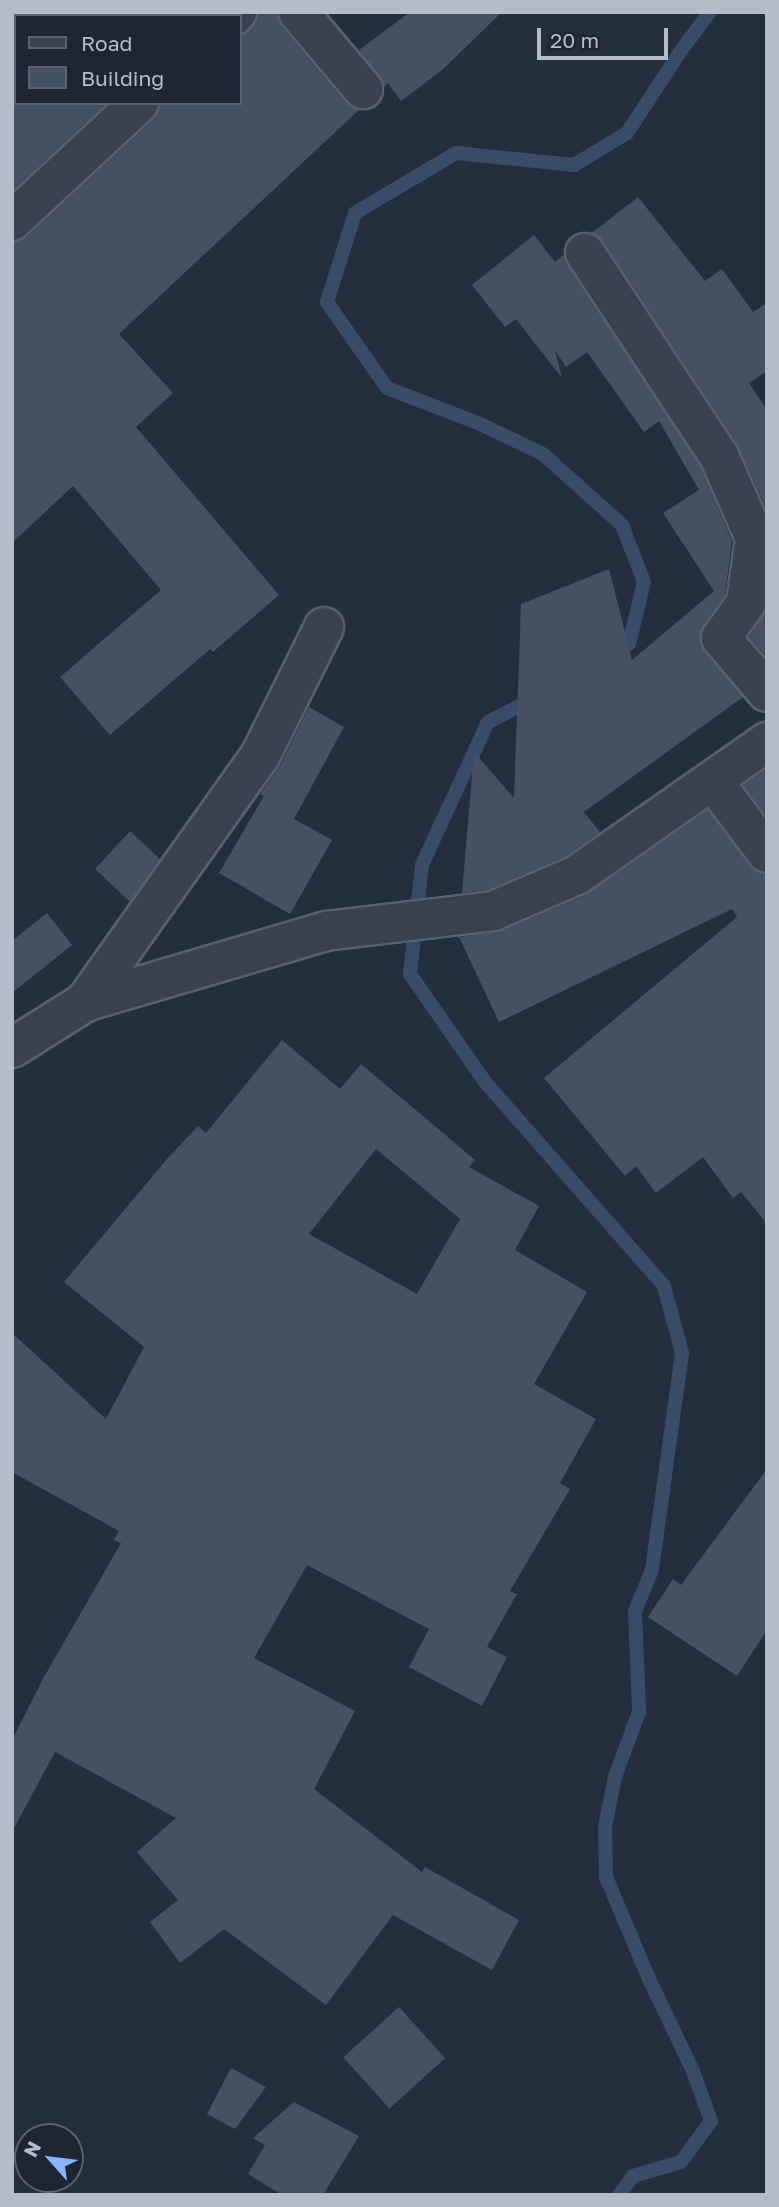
<!DOCTYPE html>
<style>
body{margin:0}
#map{position:relative;width:779px;height:2207px;overflow:hidden;background:#242f3e;font-family:"Golos Text",sans-serif}
div>[style]{position:absolute}
.stream>*{height:14px;margin:-7px;padding:0 7px;transform-origin:7px;border-radius:7px;background:#394c67}
.building>*{inset:0;background:#455162;transform-origin:0 0}
.roads{filter:drop-shadow(2px 0 #565f6c) drop-shadow(-2px 0 #565f6c) drop-shadow(0 2px #565f6c) drop-shadow(0 -2px #565f6c)}
.minor>*{height:38px;margin:-19px;padding:0 19px;transform-origin:19px;border-radius:19px;background:#38414e}
span{translate:-50% -50%;white-space:nowrap;text-align:center;line-height:1.15;-webkit-text-stroke:7px #1d2633;paint-order:stroke}
.frame{position:absolute;inset:0;border:14px solid #b4bcc9;pointer-events:none}
.legend{position:absolute;left:14px;top:14px;width:228px;height:91px;box-sizing:border-box;background:#1d2633;border:2px solid #59626f;margin:0;padding:9px 12px;list-style:none;font-size:21px;color:#b4bcc9}
.legend li{display:flex;align-items:center;gap:14px;height:35px}
.legend b{width:35px;border:2px solid #59626f}
.north{position:absolute;left:14px;top:2123px;width:70px;height:70px;box-sizing:border-box;background:#1d2633;border:2px solid #59626f;border-radius:50%;rotate:298deg;font-size:19px;font-weight:700;line-height:28px;text-align:center;color:#b4bcc9}
.north::after{content:'';display:block;margin:auto;width:24px;height:32px;background:#8ab4f8;clip-path:polygon(50% 0,100% 100%,50% 72%,0 100%)}
.scale{position:absolute;left:537px;top:28px;width:131px;height:32px;box-sizing:border-box;border:4px solid #b4bcc9;border-top:0;padding-left:9px;font-size:21px;line-height:24px;white-space:nowrap;color:#b4bcc9;-webkit-text-stroke:5px #1d2633;paint-order:stroke}
</style>
<div id="map">
<div class="stream">
<div style="left:614px;top:653px;width:17px;rotate:-31deg"></div>
<div style="left:629px;top:644px;width:64px;rotate:-76.4deg"></div>
<div style="left:644px;top:582px;width:61px;rotate:-111.1deg"></div>
<div style="left:622px;top:525px;width:106px;rotate:-138.1deg"></div>
<div style="left:543px;top:454px;width:72px;rotate:-154.5deg"></div>
<div style="left:478px;top:423px;width:97px;rotate:-159deg"></div>
<div style="left:387px;top:388px;width:105px;rotate:-124.9deg"></div>
<div style="left:327px;top:302px;width:93px;rotate:-72.5deg"></div>
<div style="left:355px;top:213px;width:117px;rotate:-30.7deg"></div>
<div style="left:456px;top:153px;width:119px;rotate:5.8deg"></div>
<div style="left:574px;top:165px;width:62px;rotate:-31.1deg"></div>
<div style="left:627px;top:133px;width:100px;rotate:-56.8deg"></div>
<div style="left:682px;top:49px;width:46px;rotate:-52.9deg"></div>
<div style="left:533px;top:699px;width:51px;rotate:152.9deg"></div>
<div style="left:488px;top:722px;width:157px;rotate:114.8deg"></div>
<div style="left:422px;top:865px;width:110px;rotate:96.3deg"></div>
<div style="left:410px;top:974px;width:131px;rotate:55.2deg"></div>
<div style="left:485px;top:1082px;width:271px;rotate:48.7deg"></div>
<div style="left:664px;top:1286px;width:69px;rotate:75deg"></div>
<div style="left:682px;top:1353px;width:219px;rotate:97.9deg"></div>
<div style="left:652px;top:1570px;width:44px;rotate:112.5deg"></div>
<div style="left:635px;top:1611px;width:101px;rotate:87.7deg"></div>
<div style="left:639px;top:1712px;width:69px;rotate:110.3deg"></div>
<div style="left:615px;top:1777px;width:50px;rotate:101.5deg"></div>
<div style="left:605px;top:1826px;width:51px;rotate:88.9deg"></div>
<div style="left:606px;top:1877px;width:111px;rotate:67.1deg"></div>
<div style="left:649px;top:1979px;width:102px;rotate:64.4deg"></div>
<div style="left:693px;top:2071px;width:53px;rotate:70.2deg"></div>
<div style="left:711px;top:2121px;width:51px;rotate:126.2deg"></div>
<div style="left:681px;top:2162px;width:50px;rotate:163.7deg"></div>
<div style="left:633px;top:2176px;width:24px;rotate:126deg"></div>
</div>
<div class="building">
<div style="clip-path:polygon(258px 12px,277px 12px,281px 26px,346px 103px,359px 110px,119px 334px,173px 393px,136px 427px,279px 595px,213px 652px,210px 649px,110px 735px,60px 677px,161px 590px,73px 486px,12px 543px,12px 242px,27px 237px,154px 119px,160px 103px,240px 103px,240px 37px,253px 27px)"></div>
<div style="clip-path:polygon(410px 12px,502px 12px,442px 70px,401px 101px,388px 83px,385px 86px,359px 50px)"></div>
<div style="clip-path:polygon(12px 103px,107px 103px,12px 191px)"></div>
<div style="clip-path:polygon(638px 197px,705px 281px,722px 269px,753px 312px,767px 303px,767px 371px,749px 383px,767px 410px,767px 510px,737px 444px,603px 241px,592px 233px)"></div>
<div style="clip-path:polygon(534px 235px,555px 262px,563px 255px,567px 265px,700px 466px,732px 541px,725px 595px,703px 626px,700px 643px,743px 697px,584px 812px,600px 832px,566px 856px,487px 890px,462px 893px,474px 752px,514px 798px,521px 604px,609px 569px,632px 660px,714px 591px,663px 513px,699px 490px,659px 421px,644px 432px,587px 352px,566px 367px,555px 350px,562px 378px,516px 319px,505px 327px,472px 285px)"></div>
<div style="clip-path:polygon(767px 609px,767px 658px,749px 637px)"></div>
<div style="clip-path:polygon(309px 707px,344px 727px,294px 819px,332px 840px,290px 914px,219px 873px,264px 796px,260px 794px,280px 766px)"></div>
<div style="clip-path:polygon(767px 769px,767px 816px,743px 785px)"></div>
<div style="clip-path:polygon(708px 810px,750px 866px,767px 874px,767px 1224px,741px 1192px,733px 1198px,703px 1157px,656px 1193px,636px 1166px,625px 1176px,544px 1078px,737px 917px,732px 909px,499px 1022px,459px 937px,501px 931px,586px 895px)"></div>
<div style="clip-path:polygon(130px 831px,160px 859px,130px 902px,95px 869px)"></div>
<div style="clip-path:polygon(47px 913px,72px 945px,12px 993px,12px 941px)"></div>
<div style="clip-path:polygon(evenodd,282px 1040px,340px 1089px,361px 1064px,475px 1160px,469px 1167px,539px 1206px,515px 1250px,587px 1292px,534px 1384px,596px 1419px,560px 1483px,570px 1489px,510px 1591px,517px 1594px,487px 1647px,507px 1657px,482px 1706px,409px 1667px,429px 1629px,307px 1565px,254px 1658px,355px 1711px,314px 1789px,422px 1872px,425px 1867px,519px 1920px,492px 1970px,393px 1915px,326px 2005px,224px 1929px,180px 1963px,150px 1922px,178px 1900px,137px 1852px,176px 1818px,55px 1752px,12px 1832px,12px 1740px,44px 1677px,121px 1543px,114px 1540px,119px 1531px,12px 1472px,12px 1333px,106px 1419px,144px 1347px,64px 1282px,167px 1159px,198px 1126px,206px 1133px,282px 1040px,376px 1149px,460px 1219px,417px 1294px,309px 1234px,376px 1149px)"></div>
<div style="clip-path:polygon(767px 1469px,767px 1630px,737px 1676px,648px 1617px,673px 1579px,681px 1585px)"></div>
<div style="left:399px;top:2007px;width:69px;height:75px;rotate:48deg"></div>
<div style="clip-path:polygon(231px 2068px,266px 2087px,235px 2129px,207px 2114px)"></div>
<div style="clip-path:polygon(294px 2102px,359px 2136px,323px 2195px,282px 2195px,248px 2174px,265px 2145px,253px 2138px)"></div>
</div>
<div class="roads">
<div class="minor">
<div style="left:298px;top:12px;width:101px;rotate:49.8deg"></div>
<div style="left:233px;top:16px;width:6px;rotate:-45deg"></div>
<div style="left:12px;top:221px;width:173px;rotate:-42.9deg"></div>
<div style="left:585px;top:253px;width:243px;rotate:56.6deg"></div>
<div style="left:719px;top:456px;width:90px;rotate:66.3deg"></div>
<div style="left:755px;top:538px;width:66px;rotate:97.9deg"></div>
<div style="left:746px;top:603px;width:43px;rotate:125.5deg"></div>
<div style="left:721px;top:638px;width:71px;rotate:49.6deg"></div>
<div style="left:713px;top:781px;width:90px;rotate:53.1deg"></div>
<div style="left:85px;top:1002px;width:302px;rotate:-54.6deg"></div>
<div style="left:260px;top:756px;width:144px;rotate:-63.6deg"></div>
<div style="left:12px;top:1048px;width:86px;rotate:-32.2deg"></div>
<div style="left:85px;top:1002px;width:251px;rotate:-16.4deg"></div>
<div style="left:326px;top:931px;width:168px;rotate:-6.8deg"></div>
<div style="left:493px;top:911px;width:91px;rotate:-23.2deg"></div>
<div style="left:577px;top:875px;width:232px;rotate:-35deg"></div>
</div>
</div>
<div class="frame"></div>
<ul class="legend">
<li><b style="height:9px;background:#38414e"></b>Road</li>
<li><b style="height:19px;background:#455162"></b>Building</li>
</ul>
<div class="north">N</div>
<div class="scale">20 m</div>
</div>
